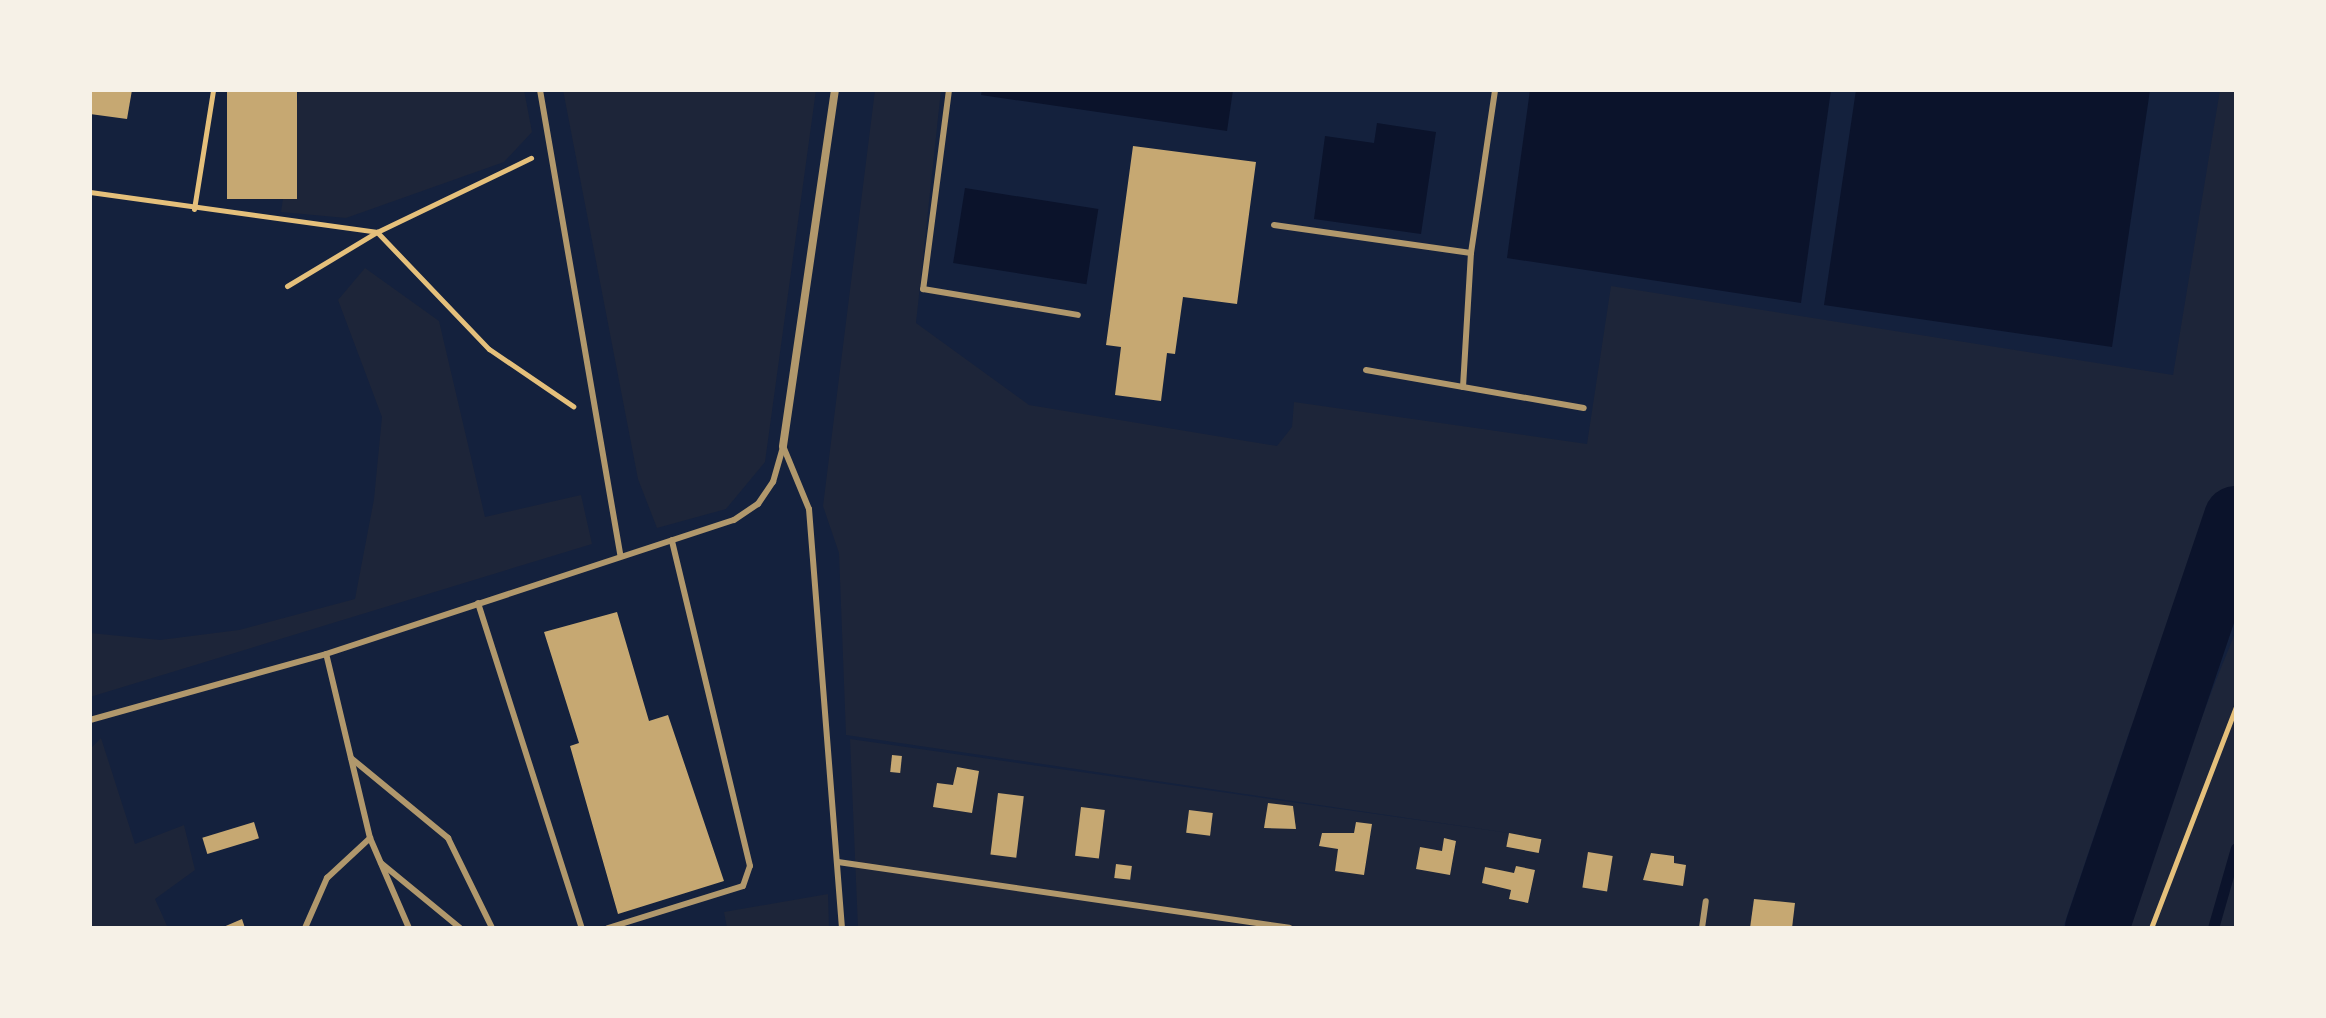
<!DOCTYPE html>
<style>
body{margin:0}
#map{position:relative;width:2326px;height:1018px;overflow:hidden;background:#14213d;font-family:"DM Sans",sans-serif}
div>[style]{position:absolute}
.green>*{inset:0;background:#1d2539}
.water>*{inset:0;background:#0b132b;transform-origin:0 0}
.stream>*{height:11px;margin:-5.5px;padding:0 5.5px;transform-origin:5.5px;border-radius:5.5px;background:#0b132b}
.river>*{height:64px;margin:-32px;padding:0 32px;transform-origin:32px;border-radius:32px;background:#0b132b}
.building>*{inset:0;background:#c6a872;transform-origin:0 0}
.path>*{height:5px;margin:-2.5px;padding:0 2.5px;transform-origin:2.5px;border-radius:2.5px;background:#e5c07b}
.service>*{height:6px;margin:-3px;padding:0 3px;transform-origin:3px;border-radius:3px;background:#b1986c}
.minor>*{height:8px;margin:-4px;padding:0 4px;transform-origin:4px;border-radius:4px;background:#b1986c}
span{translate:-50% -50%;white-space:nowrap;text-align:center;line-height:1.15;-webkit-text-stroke:8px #f6f1e7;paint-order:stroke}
.frame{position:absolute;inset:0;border:92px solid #f6f1e7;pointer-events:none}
</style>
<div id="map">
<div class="green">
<div style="clip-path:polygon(299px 90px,524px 90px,532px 132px,504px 162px,346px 218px,281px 212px)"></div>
<div style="clip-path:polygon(563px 90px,816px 90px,765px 462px,726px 509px,657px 528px,638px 479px)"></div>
<div style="clip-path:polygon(875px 90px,941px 90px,916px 323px,1029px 405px,1277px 446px,1292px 427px,1294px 402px,1587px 444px,1611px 286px,2173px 375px,2220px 90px,2236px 90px,2236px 542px,2130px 730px,2063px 928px,858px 928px,850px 739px,1523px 835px,846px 735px,839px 553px,823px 506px)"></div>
<div style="clip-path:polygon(365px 268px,439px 321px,485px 517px,581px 495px,592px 544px,90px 697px,90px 633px,160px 640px,239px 630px,355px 599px,374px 499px,382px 417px,338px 300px)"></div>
<div style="clip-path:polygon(2236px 631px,2236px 928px,2122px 928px,2216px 680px)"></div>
<div style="clip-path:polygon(101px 738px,135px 844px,184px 825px,195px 870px,155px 899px,168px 928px,90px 926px,90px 749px)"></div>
<div style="clip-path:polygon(828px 894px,829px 928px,727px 928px,724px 912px)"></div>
</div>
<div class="water">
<div style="clip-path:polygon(982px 90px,1233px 90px,1227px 131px,981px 95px)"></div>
<div style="clip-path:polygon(1530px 90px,1831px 90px,1801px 303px,1507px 258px)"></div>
<div style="clip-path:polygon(1856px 90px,2150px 90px,2112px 347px,1824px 305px)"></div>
<div style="clip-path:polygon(1377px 123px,1436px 132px,1421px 234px,1314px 219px,1325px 136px,1374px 143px)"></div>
<div style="left:965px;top:188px;width:135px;height:76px;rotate:9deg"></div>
</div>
<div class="stream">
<div style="left:2213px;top:928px;width:83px;rotate:-74deg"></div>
</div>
<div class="river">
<div style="left:2097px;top:928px;width:433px;rotate:-71.3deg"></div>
</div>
<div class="building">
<div style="clip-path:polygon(90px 90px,132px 90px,127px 119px,90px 114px)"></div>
<div style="left:227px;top:90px;width:70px;height:109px"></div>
<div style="clip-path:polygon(1133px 146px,1256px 162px,1237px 304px,1183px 297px,1175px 354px,1167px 353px,1161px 401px,1115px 395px,1121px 347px,1106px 345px)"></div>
<div style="clip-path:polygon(617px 612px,649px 721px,668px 715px,724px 881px,618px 914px,570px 746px,579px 743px,544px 632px)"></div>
<div style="left:892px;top:755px;width:10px;height:17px;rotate:6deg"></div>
<div style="clip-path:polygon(957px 767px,979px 771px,972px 813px,933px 807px,937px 783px,953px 785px)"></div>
<div style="left:998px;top:793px;width:26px;height:62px;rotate:7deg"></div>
<div style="clip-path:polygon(1268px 803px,1293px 806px,1296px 829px,1264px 828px)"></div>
<div style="left:1081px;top:807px;width:24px;height:49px;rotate:7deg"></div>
<div style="left:1189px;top:810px;width:24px;height:23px;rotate:7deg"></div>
<div style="left:254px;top:822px;width:17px;height:54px;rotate:73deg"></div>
<div style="clip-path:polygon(1356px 822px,1372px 824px,1364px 875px,1335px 871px,1338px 849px,1319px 846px,1322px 833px,1354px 833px)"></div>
<div style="left:1509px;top:833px;width:33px;height:14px;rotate:11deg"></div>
<div style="clip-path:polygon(1444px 838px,1456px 841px,1450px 875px,1416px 869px,1420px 847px,1442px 851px)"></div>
<div style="left:1588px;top:852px;width:25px;height:36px;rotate:9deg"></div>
<div style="clip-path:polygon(1651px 853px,1674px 856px,1674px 863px,1686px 865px,1683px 886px,1643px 880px)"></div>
<div style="left:1116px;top:864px;width:16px;height:14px;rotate:7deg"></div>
<div style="clip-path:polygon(1516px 866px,1535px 870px,1528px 903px,1509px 899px,1511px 890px,1482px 883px,1485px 867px,1514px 873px)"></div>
<div style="clip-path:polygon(1754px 899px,1795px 903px,1792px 928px,1750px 928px)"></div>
<div style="clip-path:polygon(242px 919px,245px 928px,221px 928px)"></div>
</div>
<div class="path">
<div style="left:90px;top:192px;width:290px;rotate:7.9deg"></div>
<div style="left:377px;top:232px;width:162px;rotate:46.3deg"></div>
<div style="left:489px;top:349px;width:102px;rotate:34.2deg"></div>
<div style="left:194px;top:209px;width:121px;rotate:-80.9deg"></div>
<div style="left:287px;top:286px;width:105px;rotate:-31deg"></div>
<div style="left:377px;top:232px;width:171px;rotate:-25.7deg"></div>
<div style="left:2151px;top:928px;width:238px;rotate:-69deg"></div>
</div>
<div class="service">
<div style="left:540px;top:90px;width:472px;rotate:80.2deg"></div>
<div style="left:949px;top:90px;width:201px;rotate:97.4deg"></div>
<div style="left:923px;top:289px;width:157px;rotate:9.5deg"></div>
<div style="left:1274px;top:225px;width:199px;rotate:8.1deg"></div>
<div style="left:1471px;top:253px;width:165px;rotate:-81.6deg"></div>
<div style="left:1366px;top:370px;width:221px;rotate:9.9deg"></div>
<div style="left:1463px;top:387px;width:134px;rotate:-86.6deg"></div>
<div style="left:783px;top:446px;width:68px;rotate:67.6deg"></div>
<div style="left:809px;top:509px;width:420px;rotate:85.5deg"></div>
<div style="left:478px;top:603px;width:341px;rotate:72.3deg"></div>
<div style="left:90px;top:720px;width:245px;rotate:-15.6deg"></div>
<div style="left:326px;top:654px;width:429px;rotate:-18.2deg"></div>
<div style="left:734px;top:520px;width:29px;rotate:-34deg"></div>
<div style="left:758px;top:504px;width:27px;rotate:-56deg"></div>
<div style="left:773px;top:482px;width:37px;rotate:-74deg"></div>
<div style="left:351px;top:758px;width:126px;rotate:39.5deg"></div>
<div style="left:448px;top:838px;width:100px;rotate:63.9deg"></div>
<div style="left:370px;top:838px;width:98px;rotate:66.6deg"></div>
<div style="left:838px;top:862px;width:456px;rotate:8.3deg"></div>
<div style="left:381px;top:863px;width:102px;rotate:39.4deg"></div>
<div style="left:305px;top:928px;width:55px;rotate:-66.3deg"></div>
<div style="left:327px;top:878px;width:59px;rotate:-42.9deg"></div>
<div style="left:370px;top:838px;width:189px;rotate:-103.4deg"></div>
<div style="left:608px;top:928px;width:141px;rotate:-17.3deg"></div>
<div style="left:743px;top:886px;width:21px;rotate:-71deg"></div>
<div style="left:750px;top:866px;width:335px;rotate:-103.5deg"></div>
<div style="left:1702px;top:928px;width:27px;rotate:-82deg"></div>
</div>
<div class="minor">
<div style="left:783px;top:446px;width:360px;rotate:-81.7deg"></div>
</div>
<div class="frame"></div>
</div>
